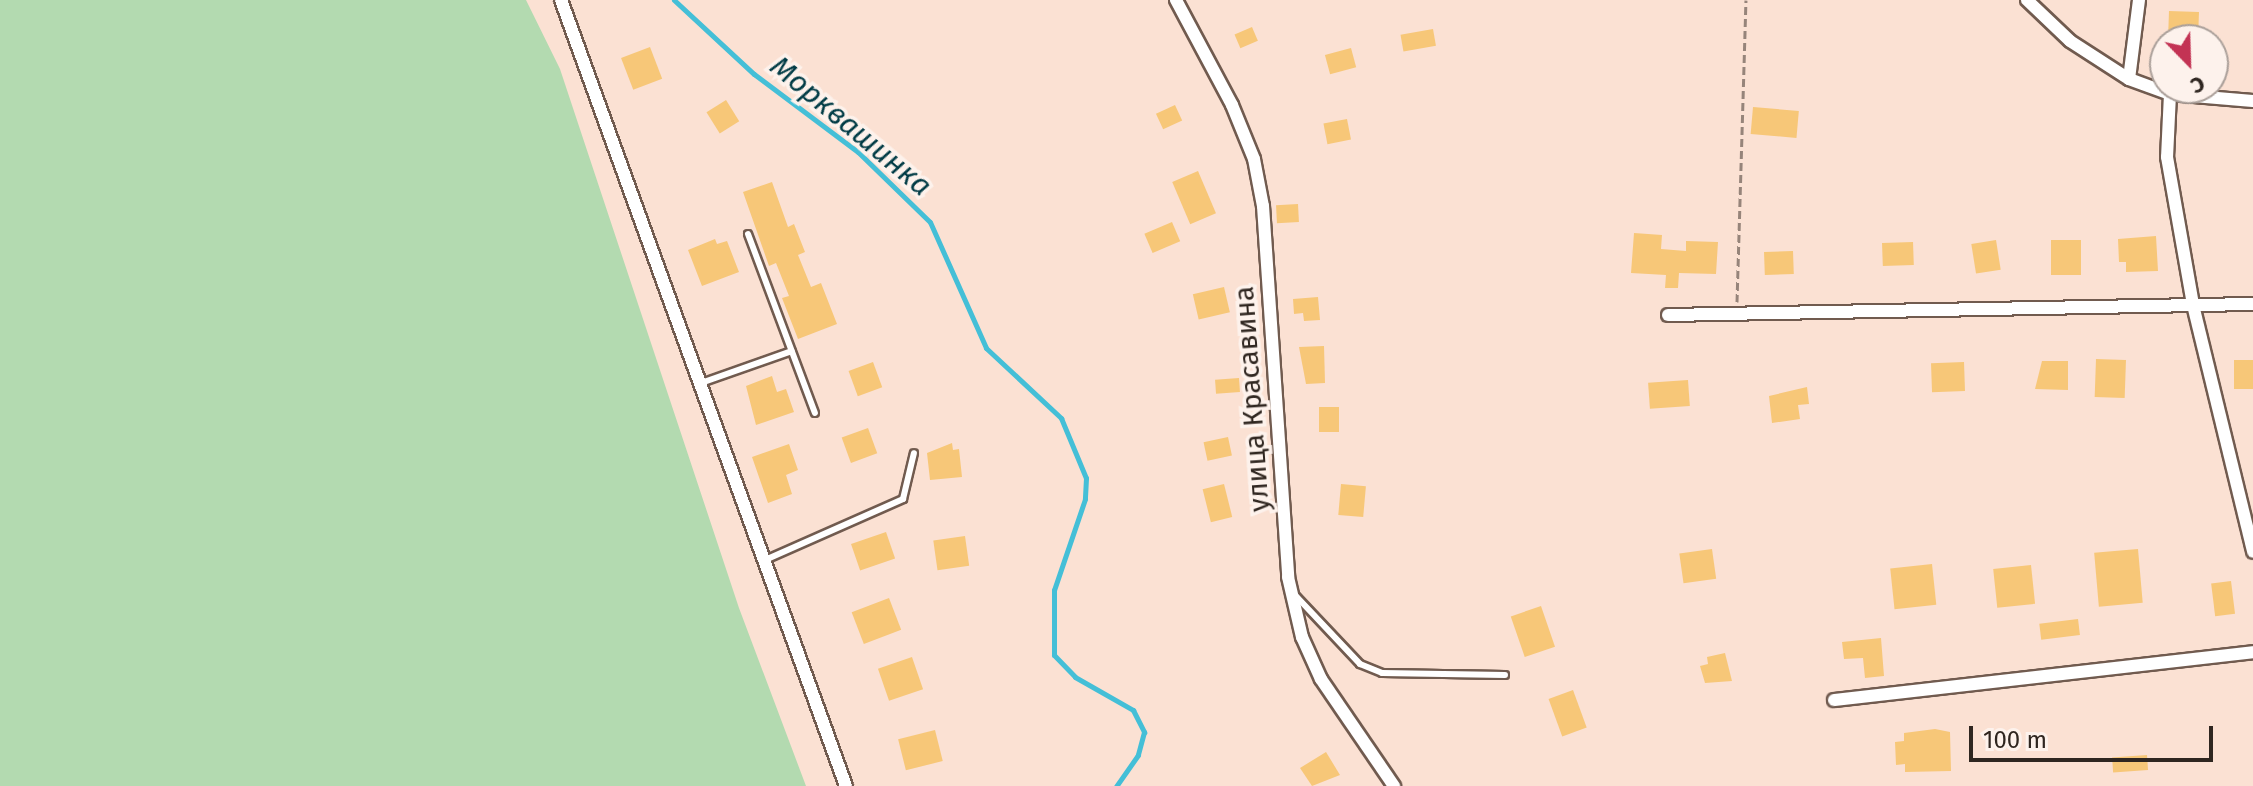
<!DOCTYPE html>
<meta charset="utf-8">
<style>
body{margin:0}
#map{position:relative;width:2253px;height:786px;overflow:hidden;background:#fbe1d3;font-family:"Fira Sans",sans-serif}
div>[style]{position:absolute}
.green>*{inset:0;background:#b3dab0}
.stream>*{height:5px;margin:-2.5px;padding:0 2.5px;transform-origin:2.5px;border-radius:2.5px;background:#44bfd7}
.building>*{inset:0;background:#f7c778;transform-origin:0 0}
.path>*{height:3px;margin-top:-1.5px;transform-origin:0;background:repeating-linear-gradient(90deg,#96847a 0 8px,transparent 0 12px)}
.roads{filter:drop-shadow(2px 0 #715b4f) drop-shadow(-2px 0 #715b4f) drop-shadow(0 2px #715b4f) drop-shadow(0 -2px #715b4f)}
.lane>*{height:6px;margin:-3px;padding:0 3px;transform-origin:3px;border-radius:3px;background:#fff}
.street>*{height:12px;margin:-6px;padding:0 6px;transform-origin:6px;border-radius:6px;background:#fff}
span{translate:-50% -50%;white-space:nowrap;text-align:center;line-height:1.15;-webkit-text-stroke:7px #fdf2ec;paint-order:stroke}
.street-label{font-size:28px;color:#2f2620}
.water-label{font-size:30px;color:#003b45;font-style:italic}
.north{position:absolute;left:2149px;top:24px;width:80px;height:80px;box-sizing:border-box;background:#fdf2ec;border:2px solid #aba09a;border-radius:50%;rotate:157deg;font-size:22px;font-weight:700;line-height:32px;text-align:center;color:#2f2620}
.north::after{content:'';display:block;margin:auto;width:28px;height:36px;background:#c33354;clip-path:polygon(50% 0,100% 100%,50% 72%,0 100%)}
.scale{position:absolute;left:1969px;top:726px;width:244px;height:36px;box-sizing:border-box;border:4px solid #2f2620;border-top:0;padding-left:10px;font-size:24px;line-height:28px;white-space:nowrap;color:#2f2620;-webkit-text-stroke:6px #fdf2ec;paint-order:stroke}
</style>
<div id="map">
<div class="green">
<div style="clip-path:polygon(0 0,526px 0,560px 69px,739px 608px,806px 786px,0 786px)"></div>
</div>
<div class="stream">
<div style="left:674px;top:0;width:109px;rotate:42.8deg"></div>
<div style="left:754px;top:74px;width:130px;rotate:36.9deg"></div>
<div style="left:858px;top:152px;width:100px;rotate:44.2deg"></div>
<div style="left:930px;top:222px;width:138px;rotate:66deg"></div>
<div style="left:986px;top:348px;width:103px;rotate:43deg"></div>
<div style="left:1061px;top:418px;width:65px;rotate:67.4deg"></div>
<div style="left:1086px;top:478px;width:21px;rotate:93deg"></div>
<div style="left:1085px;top:499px;width:96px;rotate:108.8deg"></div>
<div style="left:1054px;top:590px;width:65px;rotate:90deg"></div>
<div style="left:1054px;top:655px;width:30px;rotate:46deg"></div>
<div style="left:1075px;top:677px;width:67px;rotate:29.6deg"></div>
<div style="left:1133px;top:710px;width:25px;rotate:63deg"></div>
<div style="left:1144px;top:732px;width:24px;rotate:105deg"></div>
<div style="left:1138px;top:755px;width:38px;rotate:125deg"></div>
</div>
<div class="building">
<div style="left:2169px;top:11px;width:30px;height:29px;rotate:2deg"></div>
<div style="left:1252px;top:27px;width:15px;height:19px;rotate:67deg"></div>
<div style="left:1433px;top:29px;width:17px;height:33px;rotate:80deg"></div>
<div style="left:650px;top:47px;width:34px;height:31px;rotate:69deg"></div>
<div style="left:1351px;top:48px;width:20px;height:27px;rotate:75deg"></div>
<div style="left:726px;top:100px;width:25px;height:23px;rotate:58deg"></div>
<div style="left:1175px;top:105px;width:17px;height:21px;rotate:65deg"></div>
<div style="left:1753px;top:107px;width:46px;height:27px;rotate:5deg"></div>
<div style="left:1347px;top:119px;width:21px;height:24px;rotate:79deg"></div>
<div style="left:1198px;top:171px;width:46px;height:28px;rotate:67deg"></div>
<div style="clip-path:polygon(772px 182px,788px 227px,794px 224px,805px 252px,798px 255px,811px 287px,821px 283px,837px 324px,798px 339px,782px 298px,789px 296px,776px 263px,769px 266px,743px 192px)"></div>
<div style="left:1298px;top:204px;width:18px;height:22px;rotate:87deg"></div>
<div style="left:1172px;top:222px;width:21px;height:30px;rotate:67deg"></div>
<div style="clip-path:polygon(1634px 233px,1662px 235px,1661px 249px,1686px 251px,1686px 241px,1718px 242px,1716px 274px,1679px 273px,1678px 288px,1665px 288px,1666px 275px,1631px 273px)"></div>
<div style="clip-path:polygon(2156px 236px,2158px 271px,2126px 272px,2126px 262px,2119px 262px,2118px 239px)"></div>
<div style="clip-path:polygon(715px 239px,717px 244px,727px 241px,739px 272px,702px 286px,688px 250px)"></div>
<div style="left:1996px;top:240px;width:30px;height:25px;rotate:81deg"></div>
<div style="left:2051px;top:240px;width:30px;height:35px"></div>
<div style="left:1913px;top:242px;width:23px;height:31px;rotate:88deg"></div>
<div style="left:1793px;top:251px;width:23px;height:29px;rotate:88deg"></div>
<div style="left:1224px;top:287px;width:26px;height:32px;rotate:77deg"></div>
<div style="clip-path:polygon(1318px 297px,1320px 320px,1304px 321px,1303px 313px,1294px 314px,1293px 299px)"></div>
<div style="clip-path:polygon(1324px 346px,1325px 383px,1306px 384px,1299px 347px)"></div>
<div style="left:2096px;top:359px;width:30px;height:38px;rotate:2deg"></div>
<div style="left:2234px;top:360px;width:19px;height:29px"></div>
<div style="clip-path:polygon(2042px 361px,2068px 361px,2068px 390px,2035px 389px)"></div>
<div style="left:873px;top:362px;width:27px;height:26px;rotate:70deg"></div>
<div style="left:1964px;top:362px;width:29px;height:33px;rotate:88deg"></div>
<div style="clip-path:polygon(772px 376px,777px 392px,786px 389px,794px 412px,756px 425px,746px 386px)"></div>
<div style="left:1239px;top:378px;width:14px;height:24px;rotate:86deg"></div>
<div style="left:1688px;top:380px;width:26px;height:40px;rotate:86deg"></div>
<div style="clip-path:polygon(1807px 387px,1809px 404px,1798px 405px,1800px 419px,1772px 423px,1769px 396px)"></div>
<div style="left:1319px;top:407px;width:20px;height:25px"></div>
<div style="left:868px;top:428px;width:27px;height:28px;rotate:70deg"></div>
<div style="left:1228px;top:437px;width:19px;height:25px;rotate:78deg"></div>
<div style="clip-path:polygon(952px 443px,953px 450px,959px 449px,962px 477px,930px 480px,927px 453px)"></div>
<div style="clip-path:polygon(789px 444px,798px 470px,786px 475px,792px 494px,768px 503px,752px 457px)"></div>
<div style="left:1224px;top:484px;width:34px;height:22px;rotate:76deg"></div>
<div style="left:1341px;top:484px;width:25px;height:31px;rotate:5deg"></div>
<div style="left:886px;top:532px;width:28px;height:37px;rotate:71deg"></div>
<div style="left:965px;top:536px;width:30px;height:32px;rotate:82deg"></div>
<div style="left:1712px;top:549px;width:30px;height:33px;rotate:82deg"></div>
<div style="left:2138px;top:549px;width:54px;height:44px;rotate:85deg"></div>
<div style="left:1932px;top:564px;width:41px;height:42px;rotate:84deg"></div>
<div style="left:2031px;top:565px;width:39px;height:38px;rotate:84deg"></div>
<div style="left:2231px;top:581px;width:33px;height:20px;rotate:83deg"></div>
<div style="left:889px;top:598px;width:34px;height:40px;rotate:69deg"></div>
<div style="left:1541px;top:606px;width:43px;height:32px;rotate:71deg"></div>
<div style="left:2078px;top:619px;width:16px;height:39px;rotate:83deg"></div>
<div style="clip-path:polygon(1881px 638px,1884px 676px,1865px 678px,1863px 658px,1844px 659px,1842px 642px)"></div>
<div style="clip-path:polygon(1725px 653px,1732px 681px,1705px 683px,1700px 666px,1708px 664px,1707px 657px)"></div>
<div style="left:912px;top:657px;width:34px;height:36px;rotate:71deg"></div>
<div style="left:1573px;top:690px;width:40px;height:26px;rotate:70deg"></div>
<div style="clip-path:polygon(1935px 729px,1950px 732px,1951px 771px,1905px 772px,1905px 764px,1896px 765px,1895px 742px,1904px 741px,1904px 733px)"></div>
<div style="left:935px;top:730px;width:32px;height:38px;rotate:76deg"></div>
<div style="clip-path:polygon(1326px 752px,1340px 775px,1312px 786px,1300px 768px)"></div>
<div style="left:2147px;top:755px;width:15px;height:35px;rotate:86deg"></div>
</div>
<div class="path">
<div style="left:1737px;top:302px;width:302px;rotate:-88.3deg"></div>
</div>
<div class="roads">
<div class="lane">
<div style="left:748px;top:234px;width:191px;rotate:69.5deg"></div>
<div style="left:701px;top:383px;width:96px;rotate:-19.4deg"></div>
<div style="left:765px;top:560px;width:151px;rotate:-23.8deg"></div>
<div style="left:903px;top:499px;width:47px;rotate:-76.6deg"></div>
<div style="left:1295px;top:595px;width:95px;rotate:46.7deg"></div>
<div style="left:1360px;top:664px;width:24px;rotate:22deg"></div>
<div style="left:1382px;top:673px;width:123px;rotate:0.9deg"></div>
</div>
<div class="street">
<div style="left:561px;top:0;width:836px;rotate:70.07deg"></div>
<div style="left:1176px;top:0;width:119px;rotate:61.9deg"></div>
<div style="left:1232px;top:105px;width:58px;rotate:67.8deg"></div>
<div style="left:1254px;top:159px;width:48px;rotate:79.2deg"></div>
<div style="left:1263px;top:206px;width:372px;rotate:86.1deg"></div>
<div style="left:1288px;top:577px;width:62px;rotate:76.9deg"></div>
<div style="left:1302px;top:637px;width:46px;rotate:65.7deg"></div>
<div style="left:1321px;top:679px;width:130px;rotate:55.7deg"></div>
<div style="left:2027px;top:0;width:59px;rotate:43.6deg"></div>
<div style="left:2070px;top:41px;width:70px;rotate:32.8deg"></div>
<div style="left:2129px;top:79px;width:44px;rotate:20.1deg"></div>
<div style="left:2170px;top:94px;width:83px;rotate:4.8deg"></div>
<div style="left:2129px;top:79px;width:80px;rotate:-82.8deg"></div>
<div style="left:2170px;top:94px;width:63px;rotate:92.7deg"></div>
<div style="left:2167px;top:157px;width:150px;rotate:80deg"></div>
<div style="left:2193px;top:305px;width:254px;rotate:76.3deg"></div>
<div style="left:1668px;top:315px;width:585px;rotate:-1.08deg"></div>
<div style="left:1834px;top:700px;width:422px;rotate:-6.5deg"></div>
</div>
</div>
<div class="street-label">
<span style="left:1252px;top:399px;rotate:-94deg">улица Красавина</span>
</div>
<div class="water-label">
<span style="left:851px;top:126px;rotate:40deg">Морквашинка</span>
</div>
<div class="north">С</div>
<div class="scale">100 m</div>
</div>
